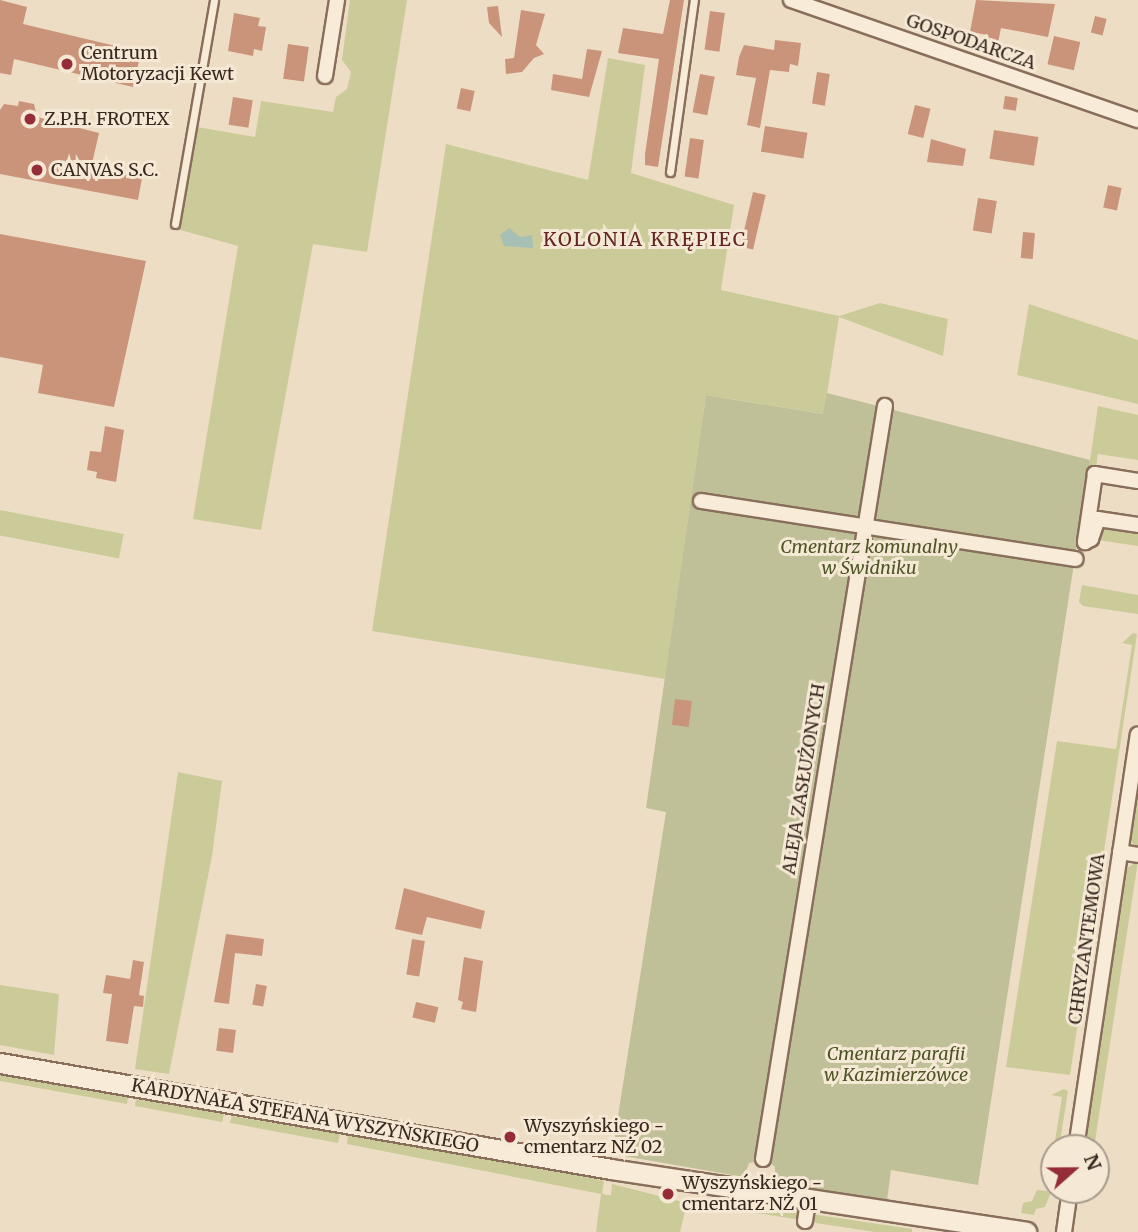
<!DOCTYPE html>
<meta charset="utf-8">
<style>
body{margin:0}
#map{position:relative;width:1138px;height:1232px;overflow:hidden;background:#edddc5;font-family:Merriweather,serif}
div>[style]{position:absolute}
.green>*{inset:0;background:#cbcb99;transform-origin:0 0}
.cemetery>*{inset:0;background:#c0c098}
.water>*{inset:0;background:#a6c0b6}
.building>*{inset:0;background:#ca947b;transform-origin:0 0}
.roads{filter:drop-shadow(2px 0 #886e5b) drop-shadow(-2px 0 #886e5b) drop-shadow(0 2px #886e5b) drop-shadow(0 -2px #886e5b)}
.lane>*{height:7px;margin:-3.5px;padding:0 3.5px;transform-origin:3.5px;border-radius:3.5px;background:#f8ebd8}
.street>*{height:14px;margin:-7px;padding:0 7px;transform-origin:7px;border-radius:7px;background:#f8ebd8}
.secondary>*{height:19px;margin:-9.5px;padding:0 9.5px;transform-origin:9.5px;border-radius:9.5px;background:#f8ebd8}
.dots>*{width:19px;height:19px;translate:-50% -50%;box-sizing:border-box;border:4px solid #f5e8d4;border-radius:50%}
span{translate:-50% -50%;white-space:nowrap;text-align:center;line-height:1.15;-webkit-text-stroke:6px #f5e8d4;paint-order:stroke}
.street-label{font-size:18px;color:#38281f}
.poi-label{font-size:18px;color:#38281f}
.left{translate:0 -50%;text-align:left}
.park-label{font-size:18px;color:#4d5426;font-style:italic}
.neighbourhood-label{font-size:19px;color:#64261f;letter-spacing:2px}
.north{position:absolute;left:1040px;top:1134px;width:70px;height:70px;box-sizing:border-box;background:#f5e8d4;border:2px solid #a99b8c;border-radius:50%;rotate:69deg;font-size:19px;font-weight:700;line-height:28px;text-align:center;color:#38281f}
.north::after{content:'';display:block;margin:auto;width:24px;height:32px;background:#952d38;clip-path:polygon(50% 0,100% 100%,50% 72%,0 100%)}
</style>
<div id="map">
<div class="green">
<div style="clip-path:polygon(350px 0,407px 0,367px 252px,313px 244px,261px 530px,193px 519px,238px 246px,177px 229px,197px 127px,255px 137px,261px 101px,333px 112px,336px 97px,347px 89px,351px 72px,342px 60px)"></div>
<div style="clip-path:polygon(608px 58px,645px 65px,631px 173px,734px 205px,721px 290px,839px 316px,880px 303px,948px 319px,943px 356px,839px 317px,824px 414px,706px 395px,665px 679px,372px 631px,446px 144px,588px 180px)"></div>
<div style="clip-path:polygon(1029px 304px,1138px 340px,1138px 404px,1017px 375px)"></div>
<div style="clip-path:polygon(1098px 406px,1138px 415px,1138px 460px,1098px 454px,1085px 542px,1078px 541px)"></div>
<div style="left:0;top:510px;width:126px;height:25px;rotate:11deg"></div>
<div style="clip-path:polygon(1094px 522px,1138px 525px,1138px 546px,1091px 539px)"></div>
<div style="clip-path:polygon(1082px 585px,1138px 595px,1138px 614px,1083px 606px,1079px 602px)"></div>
<div style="clip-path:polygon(1133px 633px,1137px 634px,1070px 1075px,1006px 1067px,1057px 741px,1116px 749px,1132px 645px,1122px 643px)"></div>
<div style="clip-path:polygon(178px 772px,222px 781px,212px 856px,169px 1074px,135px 1069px)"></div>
<div style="clip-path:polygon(1138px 778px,1138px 850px,1129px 839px)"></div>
<div style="clip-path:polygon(1138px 861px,1094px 1148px,1083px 1148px,1123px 871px)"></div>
<div style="clip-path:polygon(0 985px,59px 994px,54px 1055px,0 1045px)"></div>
<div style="clip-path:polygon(0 1075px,128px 1097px,127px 1104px,0 1081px)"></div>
<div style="clip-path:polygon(1064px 1089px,1068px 1091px,1059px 1148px,1054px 1148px,1053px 1187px,1045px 1207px,1036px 1209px,1034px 1215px,1021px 1213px,1023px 1203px,1032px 1201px,1037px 1190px,1047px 1191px,1062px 1097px,1051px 1095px)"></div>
<div style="clip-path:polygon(136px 1099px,224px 1114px,222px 1122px,135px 1106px)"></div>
<div style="clip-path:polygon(232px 1116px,340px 1134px,338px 1143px,230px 1123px)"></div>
<div style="clip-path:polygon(348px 1135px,588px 1177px,604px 1181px,602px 1193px,606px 1195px,611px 1195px,612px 1184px,687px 1203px,723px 1199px,722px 1208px,687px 1203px,680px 1232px,596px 1232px,601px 1194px,347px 1144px)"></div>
<div style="left:732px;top:1201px;width:71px;height:8px;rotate:9deg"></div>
<div style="clip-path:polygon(811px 1214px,912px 1229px,912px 1232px,875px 1232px,809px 1222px)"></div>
</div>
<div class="cemetery">
<div style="clip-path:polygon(827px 393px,1090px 460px,978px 1185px,891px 1170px,887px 1201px,775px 1182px,775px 1167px,767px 1160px,749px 1163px,744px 1177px,612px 1154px,666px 812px,646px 808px,706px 395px,823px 414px)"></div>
</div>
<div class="water">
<div style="clip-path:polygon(509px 228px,520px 237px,532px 235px,533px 248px,504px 246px,500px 235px)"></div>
</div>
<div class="building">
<div style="clip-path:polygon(0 0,27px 7px,23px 24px,141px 52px,133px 87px,14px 59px,11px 75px,0 73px)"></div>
<div style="clip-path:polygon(670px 0,684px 0,658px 167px,645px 165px,645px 154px,659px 59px,618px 53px,623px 28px,663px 34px)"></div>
<div style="clip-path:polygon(976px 0,1055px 4px,1048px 37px,1001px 28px,996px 53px,985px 51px,988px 35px,970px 32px)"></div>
<div style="clip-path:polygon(498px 6px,502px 37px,489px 23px,487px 7px)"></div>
<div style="clip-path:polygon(521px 10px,545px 14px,536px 45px,544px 54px,534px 58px,522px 72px,506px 74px,505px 59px,514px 58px)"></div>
<div style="left:710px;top:11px;width:15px;height:39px;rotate:8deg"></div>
<div style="clip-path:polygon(234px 13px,260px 18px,258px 26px,266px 27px,262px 51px,254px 49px,253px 56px,228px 51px)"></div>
<div style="left:1095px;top:16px;width:12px;height:17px;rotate:14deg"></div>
<div style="left:1054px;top:36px;width:27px;height:29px;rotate:13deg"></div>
<div style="clip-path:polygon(775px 40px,801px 43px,798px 66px,790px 64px,789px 72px,770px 70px,760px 128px,747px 125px,756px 78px,736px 75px,739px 57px,744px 45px,774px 50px)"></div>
<div style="left:288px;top:44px;width:21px;height:35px;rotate:8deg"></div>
<div style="clip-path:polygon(587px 49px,602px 51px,589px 97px,551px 90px,553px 74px,582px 79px)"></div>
<div style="left:817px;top:72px;width:13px;height:32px;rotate:9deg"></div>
<div style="left:700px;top:74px;width:15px;height:39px;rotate:11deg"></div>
<div style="left:461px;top:88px;width:14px;height:21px;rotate:12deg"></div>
<div style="left:1005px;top:96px;width:13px;height:13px;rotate:9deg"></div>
<div style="left:233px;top:97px;width:20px;height:28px;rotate:9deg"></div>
<div style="clip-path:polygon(19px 101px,34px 104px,37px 117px,99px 133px,91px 168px,142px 178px,138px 200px,0 174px,0 110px,4px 104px,18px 106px)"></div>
<div style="left:915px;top:105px;width:16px;height:30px;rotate:14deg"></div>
<div style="left:765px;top:126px;width:43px;height:26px;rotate:9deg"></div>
<div style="left:994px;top:130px;width:45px;height:29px;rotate:9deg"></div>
<div style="left:690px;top:138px;width:14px;height:39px;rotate:8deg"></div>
<div style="clip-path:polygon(931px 139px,966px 149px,963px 166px,927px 162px)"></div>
<div style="left:1108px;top:185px;width:14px;height:23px;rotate:12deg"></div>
<div style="left:753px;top:192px;width:13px;height:56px;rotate:13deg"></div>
<div style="left:978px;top:198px;width:19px;height:33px;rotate:9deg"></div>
<div style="left:1023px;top:232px;width:12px;height:26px;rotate:5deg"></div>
<div style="clip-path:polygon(0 234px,146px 261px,114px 407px,38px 393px,43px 365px,0 357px)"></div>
<div style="clip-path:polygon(105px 426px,124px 430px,116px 482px,96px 478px,97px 472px,87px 470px,90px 451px,101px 452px)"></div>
<div style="left:675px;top:699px;width:17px;height:26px;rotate:7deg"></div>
<div style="clip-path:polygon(404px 888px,485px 911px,481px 929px,427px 917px,422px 935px,395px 929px)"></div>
<div style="clip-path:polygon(226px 934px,264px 939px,262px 956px,235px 953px,229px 1004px,214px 1002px)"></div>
<div style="left:412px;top:939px;width:13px;height:36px;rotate:9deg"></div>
<div style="clip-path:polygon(464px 957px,483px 961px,476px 1012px,461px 1009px,463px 1002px,458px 1000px)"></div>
<div style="clip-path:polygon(133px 960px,144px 962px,139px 995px,144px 996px,143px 1007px,134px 1006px,128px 1044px,106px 1041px,112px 994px,103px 993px,106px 975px,130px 979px)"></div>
<div style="left:256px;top:984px;width:11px;height:21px;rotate:10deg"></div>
<div style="left:416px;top:1002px;width:23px;height:16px;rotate:13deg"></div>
<div style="left:219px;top:1028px;width:17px;height:23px;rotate:7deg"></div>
</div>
<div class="roads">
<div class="lane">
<div style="left:670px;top:172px;width:174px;rotate:-82.1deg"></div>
<div style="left:175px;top:224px;width:227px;rotate:-80.1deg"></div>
</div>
<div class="street">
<div style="left:791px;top:0;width:367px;rotate:19.1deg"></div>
<div style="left:325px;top:76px;width:77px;rotate:-81deg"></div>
<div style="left:1138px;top:481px;width:44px;rotate:-170.8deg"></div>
<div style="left:1095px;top:474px;width:69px;rotate:98.4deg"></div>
<div style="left:1085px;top:542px;width:7px;rotate:-27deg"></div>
<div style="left:1091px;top:539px;width:21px;rotate:-71deg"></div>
<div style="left:1098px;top:519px;width:40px;rotate:8.5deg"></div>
<div style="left:701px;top:501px;width:379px;rotate:8.8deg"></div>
<div style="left:1120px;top:852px;width:18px;rotate:9deg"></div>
<div style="left:1076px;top:1148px;width:418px;rotate:-81.5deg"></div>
<div style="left:763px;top:1159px;width:763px;rotate:-80.8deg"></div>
<div style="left:805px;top:1221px;width:20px;rotate:-81deg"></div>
<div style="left:1064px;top:1232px;width:42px;rotate:-81.9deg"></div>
</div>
<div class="secondary">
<div style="left:0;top:1063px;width:620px;rotate:9.84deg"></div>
<div style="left:611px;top:1169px;width:420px;rotate:8.6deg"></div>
</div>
</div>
<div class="dots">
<div style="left:67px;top:64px;background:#952d38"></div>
<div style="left:30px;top:119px;background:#952d38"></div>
<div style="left:37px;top:170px;background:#952d38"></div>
<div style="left:510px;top:1137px;background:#952d38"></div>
<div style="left:668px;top:1194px;background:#952d38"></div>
</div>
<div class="street-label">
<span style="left:971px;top:42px;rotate:19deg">GOSPODARCZA</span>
<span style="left:804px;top:779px;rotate:-81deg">ALEJA ZASŁUŻONYCH</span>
<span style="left:1087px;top:939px;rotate:-82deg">CHRYZANTEMOWA</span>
<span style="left:305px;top:1116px;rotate:10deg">KARDYNAŁA STEFANA WYSZYŃSKIEGO</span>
</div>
<div class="poi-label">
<span class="left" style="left:81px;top:64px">Centrum<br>Motoryzacji Kewt</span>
<span class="left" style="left:44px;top:119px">Z.P.H. FROTEX</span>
<span class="left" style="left:51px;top:170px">CANVAS S.C.</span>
<span class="left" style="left:524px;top:1137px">Wyszyńskiego -<br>cmentarz NŻ 02</span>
<span class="left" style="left:682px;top:1194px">Wyszyńskiego -<br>cmentarz NŻ 01</span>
</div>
<div class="park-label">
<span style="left:869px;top:558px">Cmentarz komunalny<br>w Świdniku</span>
<span style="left:896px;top:1065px">Cmentarz parafii<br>w Kazimierzówce</span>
</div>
<div class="neighbourhood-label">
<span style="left:645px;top:240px">KOLONIA KRĘPIEC</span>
</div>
<div class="north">N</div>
</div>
